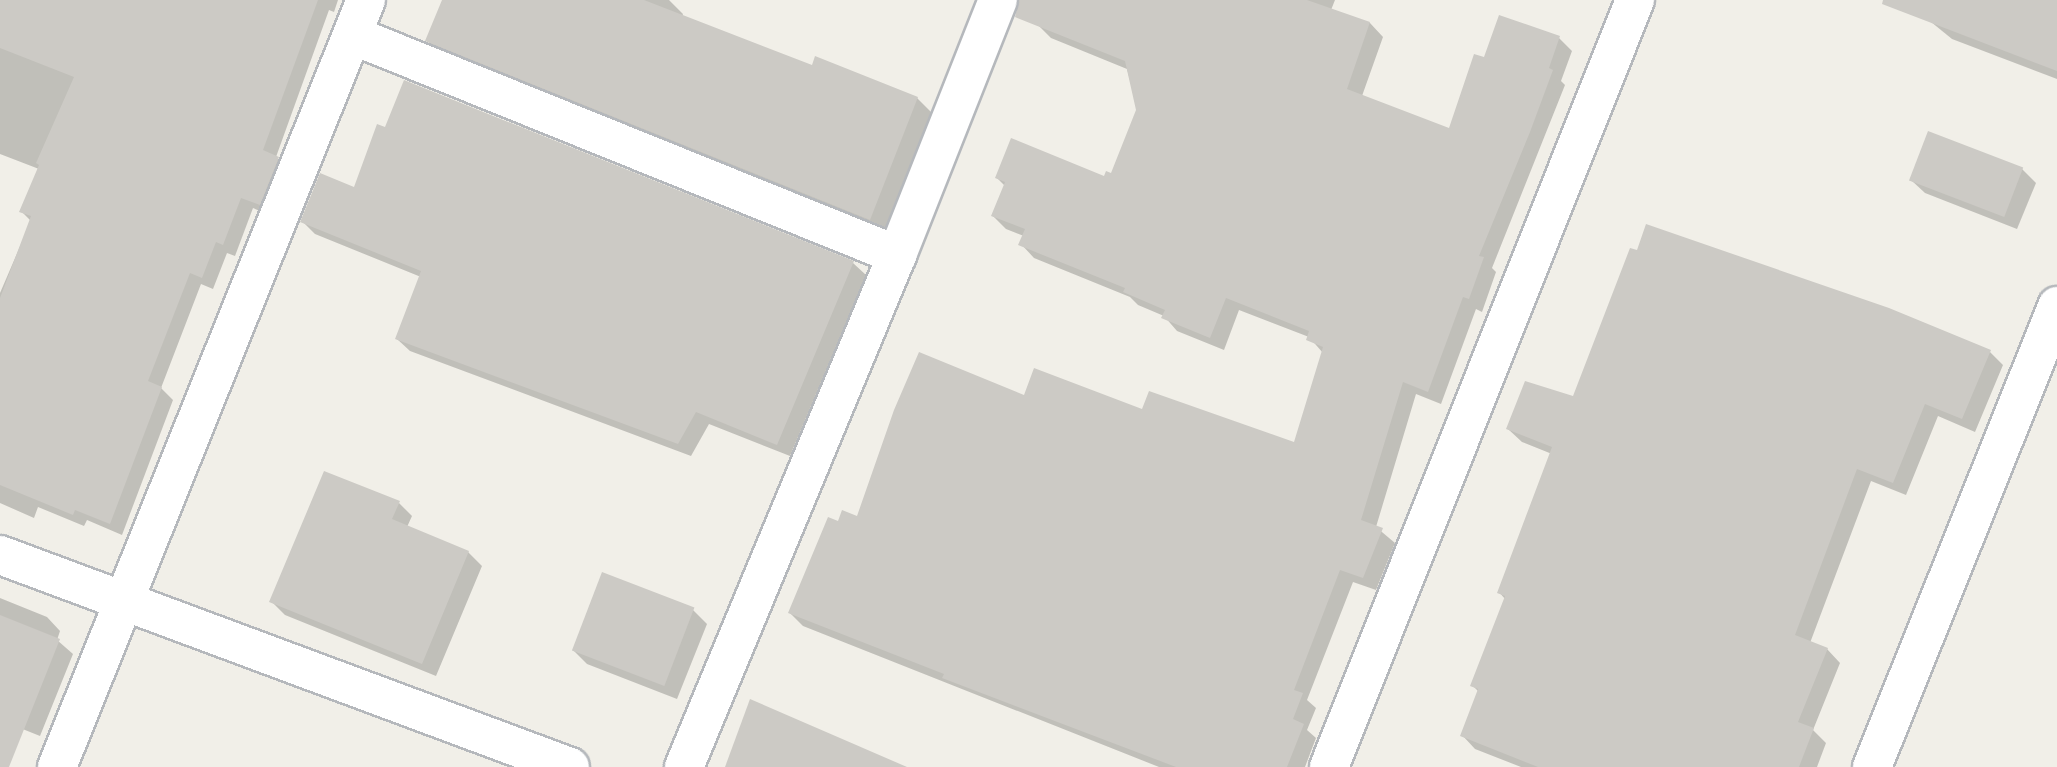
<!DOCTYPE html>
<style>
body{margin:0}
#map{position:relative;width:2057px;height:767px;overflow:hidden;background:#f1efe8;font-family:Raleway,sans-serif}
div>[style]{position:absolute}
.shadow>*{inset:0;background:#0003}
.building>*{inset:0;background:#cccac5;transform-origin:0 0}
.roads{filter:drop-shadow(2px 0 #b5b8bc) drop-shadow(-2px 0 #b5b8bc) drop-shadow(0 2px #b5b8bc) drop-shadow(0 -2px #b5b8bc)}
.street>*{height:38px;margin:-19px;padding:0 19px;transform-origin:19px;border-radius:19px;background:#fff}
.secondary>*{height:38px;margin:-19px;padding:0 19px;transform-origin:19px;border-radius:19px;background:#fff}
span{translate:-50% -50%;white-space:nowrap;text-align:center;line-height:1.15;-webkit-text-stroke:5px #fff;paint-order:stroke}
</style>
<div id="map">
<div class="shadow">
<div style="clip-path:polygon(0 0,338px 0,334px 12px,329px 10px,276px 157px,290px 170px,271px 216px,253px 208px,235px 256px,227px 253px,213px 289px,201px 284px,161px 388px,173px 400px,122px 535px,87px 520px,84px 526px,38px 507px,34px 518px,0 503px,0 293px,31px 221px,21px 211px,39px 169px,0 154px)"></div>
<div style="clip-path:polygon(444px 0,669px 0,683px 14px,682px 17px,813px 67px,917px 98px,933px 114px,885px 235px,443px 56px,427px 41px)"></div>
<div style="clip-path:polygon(1026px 0,1335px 0,1331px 10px,1370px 23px,1383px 37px,1362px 96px,1450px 130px,1485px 59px,1559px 38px,1572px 51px,1561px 81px,1565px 85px,1492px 268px,1496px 272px,1482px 312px,1476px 309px,1441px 404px,1416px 394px,1376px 527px,1395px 543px,1376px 590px,1353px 582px,1307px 700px,1316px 708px,1307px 730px,1316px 738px,1305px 767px,1159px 767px,803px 626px,790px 613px,839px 523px,858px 518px,1025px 397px,1143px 411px,1295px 445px,1323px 353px,1309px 337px,1239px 310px,1224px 350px,1177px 331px,1164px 316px,1138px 305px,1130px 297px,1034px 258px,1021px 244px,1024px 236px,1006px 229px,993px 216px,1005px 186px,997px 178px,1105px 178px,1112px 175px,1138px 110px,1127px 69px,1051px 38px,1038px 25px)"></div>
<div style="clip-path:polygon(1904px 0,2057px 0,2057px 79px,1952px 39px)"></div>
<div style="clip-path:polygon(2022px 169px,2036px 183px,2017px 229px,1925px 193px,1911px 180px)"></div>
<div style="clip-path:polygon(355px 189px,853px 263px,866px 275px,790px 456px,709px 424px,691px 456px,410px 351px,397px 339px,421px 277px,315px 234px,302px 221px)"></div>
<div style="clip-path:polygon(1990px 352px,2003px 365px,1975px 432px,1938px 416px,1906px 495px,1871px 481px,1810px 643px,1827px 649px,1840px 663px,1813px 730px,1826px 743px,1817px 767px,1521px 767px,1475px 749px,1462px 735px,1479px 692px,1472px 685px,1505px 599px,1499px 592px,1552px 454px,1522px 442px,1508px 429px,1574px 398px)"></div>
<div style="clip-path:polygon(399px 503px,412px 516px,407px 527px,468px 552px,482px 566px,436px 676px,285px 615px,271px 601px)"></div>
<div style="clip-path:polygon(0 598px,47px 617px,60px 631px,57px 640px,73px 654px,40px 736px,0 720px)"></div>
<div style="clip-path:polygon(693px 610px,707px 624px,677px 699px,587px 664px,573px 650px)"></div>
</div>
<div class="building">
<div style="clip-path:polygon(0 0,318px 0,263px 150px,279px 157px,260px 205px,241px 198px,223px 245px,216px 242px,202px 278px,190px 273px,148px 381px,162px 387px,110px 524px,75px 510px,73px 515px,0 485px,0 298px,31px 216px,19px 212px,39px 165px,36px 163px,74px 77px,0 48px)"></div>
<div style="clip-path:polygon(442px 0,644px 0,812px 65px,815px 56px,918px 97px,870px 220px,425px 41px)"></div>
<div style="clip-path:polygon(1019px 0,1307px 0,1370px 22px,1347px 89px,1449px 128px,1474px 54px,1484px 57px,1499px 15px,1560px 36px,1549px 68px,1553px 70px,1530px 132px,1479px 256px,1484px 257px,1469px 299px,1463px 297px,1428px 392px,1403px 382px,1361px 520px,1383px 528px,1363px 578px,1340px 570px,1294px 690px,1303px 693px,1293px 719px,1304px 724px,1287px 767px,1176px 767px,942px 678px,944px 674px,788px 613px,828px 517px,838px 521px,842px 510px,857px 516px,894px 410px,919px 352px,1024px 395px,1034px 368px,1142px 409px,1149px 391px,1294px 442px,1323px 347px,1306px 340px,1309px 331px,1226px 298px,1210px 338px,1161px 318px,1165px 310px,1123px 292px,1125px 288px,1018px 245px,1025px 229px,991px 216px,1005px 182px,995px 178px,1011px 138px,1104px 176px,1106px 171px,1111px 173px,1136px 110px,1125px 61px,1015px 17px)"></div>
<div style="clip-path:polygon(1883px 0,2057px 0,2057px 71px,1882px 4px)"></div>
<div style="clip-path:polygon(404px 80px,854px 261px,777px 445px,696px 412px,678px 444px,395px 339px,421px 271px,300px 222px,320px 173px,354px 187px,377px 124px,385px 127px)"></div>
<div style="left:1928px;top:131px;width:102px;height:53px;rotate:21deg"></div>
<div style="clip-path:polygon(1646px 224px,1889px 308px,1991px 350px,1962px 419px,1925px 404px,1893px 483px,1857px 469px,1795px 635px,1828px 648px,1798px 722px,1814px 728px,1799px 767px,1538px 767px,1460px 736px,1478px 689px,1470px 686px,1505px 596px,1497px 593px,1552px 447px,1506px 429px,1525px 381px,1573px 396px,1630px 248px,1637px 250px)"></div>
<div style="clip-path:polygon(324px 471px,400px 501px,392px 519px,469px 551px,422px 664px,269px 602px)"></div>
<div style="left:602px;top:572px;width:99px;height:84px;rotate:21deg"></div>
<div style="clip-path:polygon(0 615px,60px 639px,9px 767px,0 767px)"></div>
<div style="clip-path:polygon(750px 699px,907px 767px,725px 767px)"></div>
</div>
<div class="roads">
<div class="street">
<div style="left:352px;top:35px;width:588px;rotate:21.98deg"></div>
<div style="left:0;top:555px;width:608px;rotate:20.4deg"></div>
<div style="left:57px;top:767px;width:827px;rotate:-68.06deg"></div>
<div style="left:684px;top:767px;width:555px;rotate:-67.41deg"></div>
<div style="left:897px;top:255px;width:274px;rotate:-68.4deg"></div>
<div style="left:1329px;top:767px;width:826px;rotate:-68.25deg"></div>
</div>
<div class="secondary">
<div style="left:1872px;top:767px;width:497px;rotate:-68.1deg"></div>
</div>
</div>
</div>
